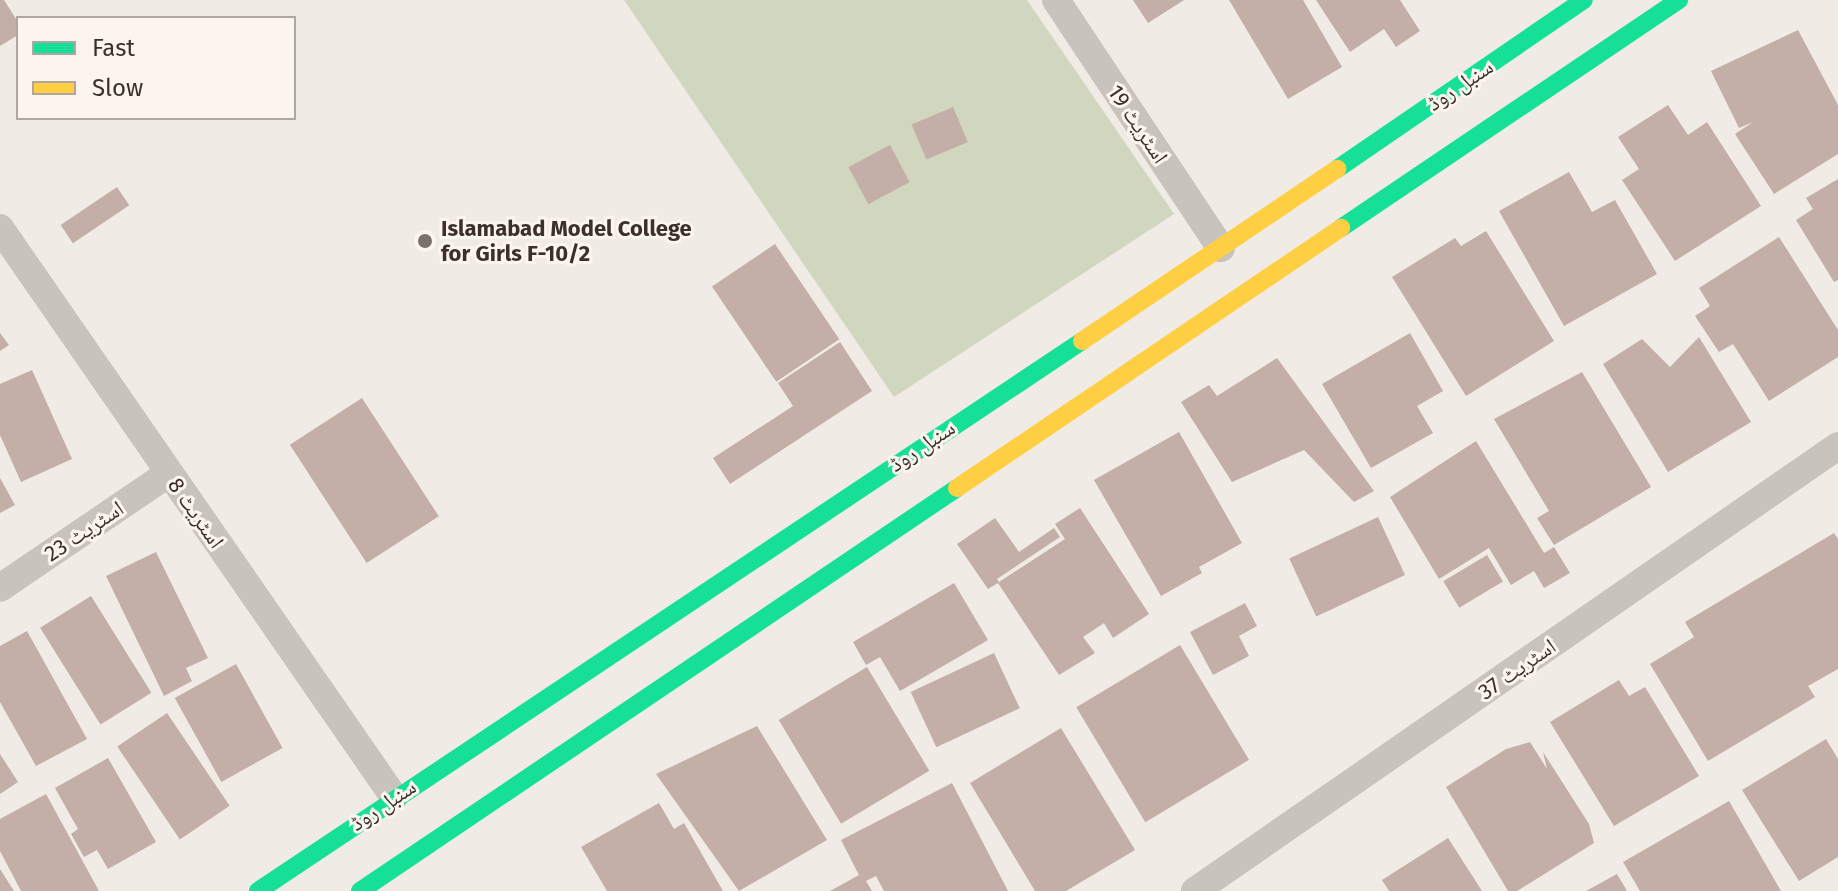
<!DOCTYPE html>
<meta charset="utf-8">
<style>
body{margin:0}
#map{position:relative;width:1838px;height:891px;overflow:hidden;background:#f0ebe5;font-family:"Fira Sans","Noto Naskh Arabic",sans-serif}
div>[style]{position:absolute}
.green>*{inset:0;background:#d1d6bf}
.building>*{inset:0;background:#c3afa7;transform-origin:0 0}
.street>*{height:28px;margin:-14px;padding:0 14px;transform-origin:14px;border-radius:14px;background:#c9c3be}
.fast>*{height:18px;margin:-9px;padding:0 9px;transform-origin:9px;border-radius:9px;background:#16e098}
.slow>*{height:18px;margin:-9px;padding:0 9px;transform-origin:9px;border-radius:9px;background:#ffcf43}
.dots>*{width:22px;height:22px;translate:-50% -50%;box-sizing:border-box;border:4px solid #fbf5ee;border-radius:50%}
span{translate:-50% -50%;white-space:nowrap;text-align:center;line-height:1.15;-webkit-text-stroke:6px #fbf5ee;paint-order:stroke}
.street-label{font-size:22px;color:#3b302b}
.poi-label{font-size:22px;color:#3b302b;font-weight:700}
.left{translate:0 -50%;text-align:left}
.legend{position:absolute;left:16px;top:16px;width:280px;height:104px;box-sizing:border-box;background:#fbf5ee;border:2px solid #aea6a0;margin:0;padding:10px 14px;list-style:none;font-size:24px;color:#3b302b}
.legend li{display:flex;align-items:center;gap:16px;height:40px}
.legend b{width:40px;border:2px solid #aea6a0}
</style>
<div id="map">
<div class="green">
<div style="clip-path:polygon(624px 0,1027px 0,1174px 214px,894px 397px)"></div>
</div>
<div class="building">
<div style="clip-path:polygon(0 0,4px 0,18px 22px,18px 35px,0 46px)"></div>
<div style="clip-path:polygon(1133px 0,1184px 0,1148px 23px)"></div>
<div style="clip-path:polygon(1229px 0,1303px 0,1342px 67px,1288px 99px)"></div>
<div style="clip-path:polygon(1316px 0,1400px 0,1420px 31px,1396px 47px,1384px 29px,1350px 52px)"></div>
<div style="clip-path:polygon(1798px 30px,1838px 105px,1838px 154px,1774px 194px,1735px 134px,1753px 122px,1739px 128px,1711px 71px)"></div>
<div style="clip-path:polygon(1668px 105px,1688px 135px,1707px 122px,1761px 206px,1675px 261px,1622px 180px,1639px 169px,1618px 137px)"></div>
<div style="left:953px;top:107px;width:38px;height:45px;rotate:67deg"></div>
<div style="left:890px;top:145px;width:42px;height:47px;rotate:62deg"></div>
<div style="clip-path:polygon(1569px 172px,1592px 212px,1615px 200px,1657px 274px,1564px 326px,1499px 211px)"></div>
<div style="clip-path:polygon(1838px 179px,1838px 280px,1834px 282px,1796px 220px,1813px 209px,1806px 198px)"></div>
<div style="left:117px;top:187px;width:22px;height:68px;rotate:56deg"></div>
<div style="clip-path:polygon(1486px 231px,1554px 341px,1466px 396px,1392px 277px,1455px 238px,1461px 246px)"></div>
<div style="clip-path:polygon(1779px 237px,1838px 330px,1838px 357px,1769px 401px,1733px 344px,1719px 352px,1695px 316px,1710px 306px,1699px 288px)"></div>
<div style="left:775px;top:244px;width:115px;height:76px;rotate:56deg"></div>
<div style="clip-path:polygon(0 333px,9px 345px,0 351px)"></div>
<div style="clip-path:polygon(1410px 333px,1443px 391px,1417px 406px,1433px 433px,1371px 468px,1322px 384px)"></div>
<div style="clip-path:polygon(1699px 337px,1751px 422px,1668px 472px,1603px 364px,1642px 339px,1670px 367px)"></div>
<div style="clip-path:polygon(840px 342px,872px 391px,730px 484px,713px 458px,793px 406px,778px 383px)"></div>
<div style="clip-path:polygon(1277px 358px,1374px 491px,1354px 502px,1304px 450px,1232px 482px,1181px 402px,1209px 385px,1217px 396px)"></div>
<div style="clip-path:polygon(32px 370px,72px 459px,21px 482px,0 435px,0 384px)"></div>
<div style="clip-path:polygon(1582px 372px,1651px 487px,1554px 545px,1537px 518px,1549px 511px,1494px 419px)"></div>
<div style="left:362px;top:398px;width:141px;height:86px;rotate:57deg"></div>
<div style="clip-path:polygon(1179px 432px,1242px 543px,1199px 567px,1202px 573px,1161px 596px,1094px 480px)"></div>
<div style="clip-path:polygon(1476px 441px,1544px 553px,1554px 547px,1570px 573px,1544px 588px,1534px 571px,1511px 585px,1489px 548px,1439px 579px,1390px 497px)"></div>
<div style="clip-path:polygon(0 478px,15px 505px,0 513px)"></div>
<div style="clip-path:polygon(1080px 508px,1149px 614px,1113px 638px,1104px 623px,1083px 637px,1095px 653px,1059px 675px,998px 583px,988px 589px,957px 544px,995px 518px,1019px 552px,1054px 528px,1060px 537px,997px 579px,999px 582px,1065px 539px,1055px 524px)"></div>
<div style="left:1378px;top:517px;width:64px;height:98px;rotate:65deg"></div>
<div style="clip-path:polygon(1834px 533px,1838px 539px,1838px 669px,1808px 686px,1815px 697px,1708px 761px,1650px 664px,1694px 637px,1685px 622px)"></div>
<div style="clip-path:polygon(156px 552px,208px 658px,186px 668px,192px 681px,164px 696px,106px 576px)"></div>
<div style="left:1487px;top:555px;width:31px;height:51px;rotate:59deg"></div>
<div style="clip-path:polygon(954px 583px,988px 640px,900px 691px,880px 657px,866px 665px,853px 642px)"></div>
<div style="left:91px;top:596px;width:114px;height:60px;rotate:58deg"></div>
<div style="clip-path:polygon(1245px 603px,1257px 626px,1239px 636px,1249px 656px,1213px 675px,1190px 632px)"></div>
<div style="clip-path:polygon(27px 631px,87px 739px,36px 766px,0 702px,0 646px)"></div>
<div style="left:1180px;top:645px;width:134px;height:121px;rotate:59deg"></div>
<div style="left:994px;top:653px;width:61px;height:92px;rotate:65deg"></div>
<div style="left:236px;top:664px;width:96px;height:70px;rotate:61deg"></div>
<div style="left:867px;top:667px;width:121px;height:103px;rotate:59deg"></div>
<div style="clip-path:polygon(1619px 680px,1629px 696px,1645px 687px,1699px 776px,1614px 826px,1550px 722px)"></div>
<div style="left:167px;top:713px;width:112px;height:60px;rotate:56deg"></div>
<div style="clip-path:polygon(757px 726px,827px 840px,739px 891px,656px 774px)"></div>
<div style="clip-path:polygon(1061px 728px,1135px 850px,1066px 891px,1035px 891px,970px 783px)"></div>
<div style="clip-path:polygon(1826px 739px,1838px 759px,1838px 857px,1799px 881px,1742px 790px)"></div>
<div style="clip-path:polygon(1530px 742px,1547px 769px,1543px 752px,1589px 824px,1594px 843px,1517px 891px,1508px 891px,1446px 787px,1506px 749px)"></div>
<div style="clip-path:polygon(0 754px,18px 782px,0 794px)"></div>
<div style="clip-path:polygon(108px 758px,156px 842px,108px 869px,97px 850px,84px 857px,71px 834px,78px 829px,55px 788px)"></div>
<div style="clip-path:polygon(952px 783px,1008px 891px,884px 891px,876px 876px,866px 881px,872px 891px,830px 891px,859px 875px,841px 840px)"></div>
<div style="clip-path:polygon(46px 794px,99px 891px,21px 891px,0 851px,0 819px)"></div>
<div style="clip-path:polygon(1729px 801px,1781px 891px,1640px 891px,1623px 862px)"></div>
<div style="clip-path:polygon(659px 803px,674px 829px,684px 823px,723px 891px,607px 891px,581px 847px)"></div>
<div style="clip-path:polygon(1448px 838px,1482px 891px,1389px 891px,1382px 880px)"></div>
<div style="clip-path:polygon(0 869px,14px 891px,0 891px)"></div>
<div style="clip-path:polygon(1617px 874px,1627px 891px,1586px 891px)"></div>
</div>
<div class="street">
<div style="left:1056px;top:0;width:298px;rotate:56.4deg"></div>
<div style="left:0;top:228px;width:692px;rotate:55.3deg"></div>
<div style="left:0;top:588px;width:203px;rotate:-34.2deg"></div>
<div style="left:1195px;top:891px;width:782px;rotate:-34.69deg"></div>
</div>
<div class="fast">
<div style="left:1337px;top:169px;width:299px;rotate:-34.4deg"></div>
<div style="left:1341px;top:228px;width:408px;rotate:-34deg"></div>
<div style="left:258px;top:891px;width:991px;rotate:-33.72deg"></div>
<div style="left:360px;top:891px;width:720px;rotate:-34.02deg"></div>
</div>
<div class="slow">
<div style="left:1082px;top:341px;width:308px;rotate:-34deg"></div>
<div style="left:957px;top:488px;width:464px;rotate:-34.1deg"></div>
</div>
<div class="dots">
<div style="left:425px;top:241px;background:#7a716c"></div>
</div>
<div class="street-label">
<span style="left:1460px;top:85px;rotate:-34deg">سنبل روڈ</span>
<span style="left:1138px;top:124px;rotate:56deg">اسٹریٹ 19</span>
<span style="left:922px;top:446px;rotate:-34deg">سنبل روڈ</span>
<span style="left:196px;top:513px;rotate:55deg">اسٹریٹ 8</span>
<span style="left:84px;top:531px;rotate:-34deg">اسٹریٹ 23</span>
<span style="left:1517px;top:669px;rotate:-35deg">اسٹریٹ 37</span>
<span style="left:383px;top:805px;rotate:-34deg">سنبل روڈ</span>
</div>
<div class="poi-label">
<span class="left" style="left:441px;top:241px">Islamabad Model College<br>for Girls F-10/2</span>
</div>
<ul class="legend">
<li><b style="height:10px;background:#16e098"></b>Fast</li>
<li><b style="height:10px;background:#ffcf43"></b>Slow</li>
</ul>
</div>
